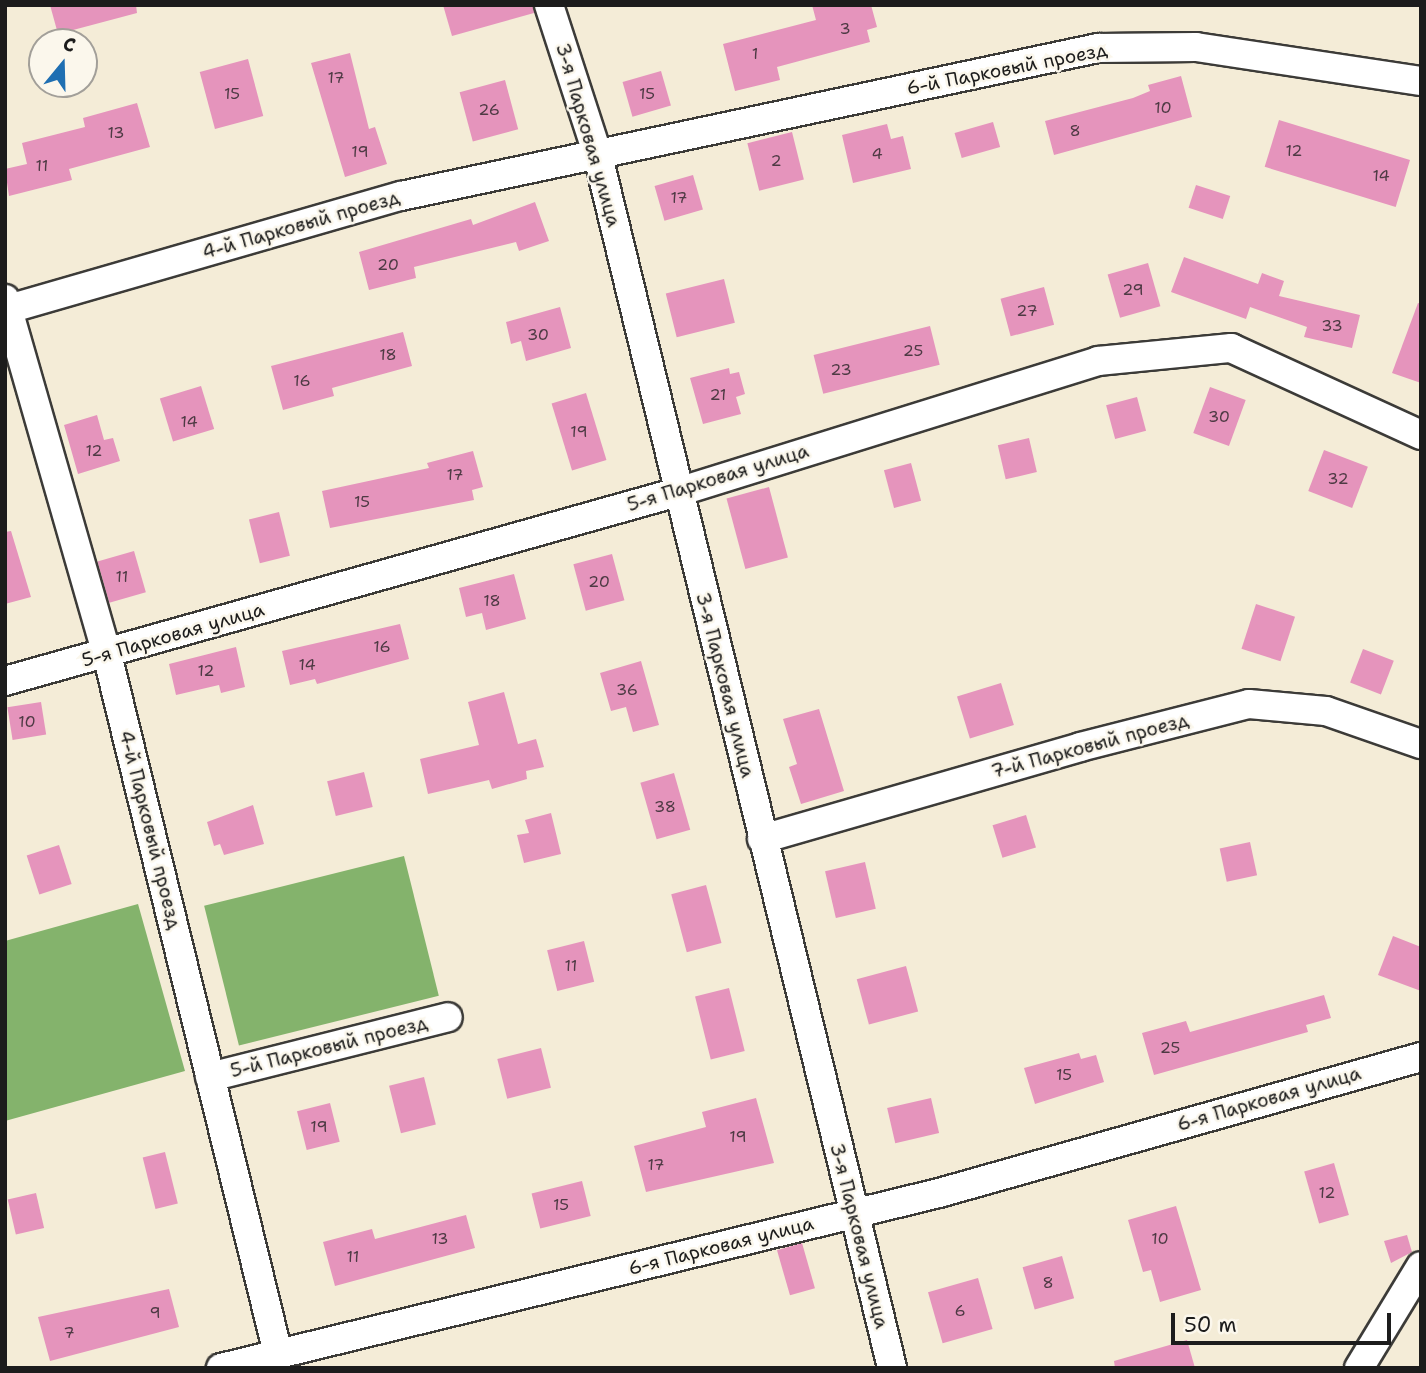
<!DOCTYPE html>
<meta charset="utf-8">
<style>
body{margin:0}
#map{position:relative;width:1426px;height:1373px;overflow:hidden;background:#f4ecd7;font-family:"Shantell Sans",sans-serif}
div>[style]{position:absolute}
.forest>*{inset:0;background:#84b36c;transform-origin:0 0}
.building>*{inset:0;background:#e594bc;transform-origin:0 0}
.roads{filter:drop-shadow(2px 0 #3c3b38) drop-shadow(-2px 0 #3c3b38) drop-shadow(0 2px #3c3b38) drop-shadow(0 -2px #3c3b38)}
.minor>*{height:28px;margin:-14px;padding:0 14px;transform-origin:14px;border-radius:14px;background:#fff}
span{translate:-50% -50%;white-space:nowrap;text-align:center;line-height:1.15;-webkit-text-stroke:5px #fbf7ec;paint-order:stroke}
.number-label{font-size:16px;color:#4e3a44}
.number-label span{-webkit-text-stroke-width:0}
.street-label{font-size:19px;color:#1c1c1c}
.frame{position:absolute;inset:0;border:7px solid #1c1c1c;pointer-events:none}
.north{position:absolute;left:28px;top:28px;width:70px;height:70px;box-sizing:border-box;background:#fbf7ec;border:2px solid #a29f99;border-radius:50%;rotate:19deg;font-size:19px;font-weight:700;line-height:28px;text-align:center;color:#1c1c1c}
.north::after{content:'';display:block;margin:auto;width:24px;height:32px;background:#1f6fb2;clip-path:polygon(50% 0,100% 100%,50% 72%,0 100%)}
.scale{position:absolute;left:1171px;top:1313px;width:220px;height:32px;box-sizing:border-box;border:4px solid #1c1c1c;border-top:0;padding-left:9px;font-size:21px;line-height:24px;white-space:nowrap;color:#1c1c1c;-webkit-text-stroke:5px #fbf7ec;paint-order:stroke}
</style>
<div id="map">
<div class="forest">
<div style="left:404px;top:856px;width:144px;height:206px;rotate:76deg"></div>
<div style="clip-path:polygon(138px 904px,185px 1071px,5px 1121px,5px 941px)"></div>
</div>
<div class="building">
<div style="clip-path:polygon(50px 5px,136px 5px,137px 13px,58px 34px)"></div>
<div style="clip-path:polygon(443px 5px,533px 5px,534px 13px,452px 36px)"></div>
<div style="clip-path:polygon(812px 5px,871px 5px,877px 27px,867px 30px,870px 42px,777px 67px,780px 80px,735px 91px,723px 44px,816px 20px)"></div>
<div style="clip-path:polygon(350px 53px,369px 129px,375px 127px,387px 164px,345px 177px,311px 63px)"></div>
<div style="left:248px;top:59px;width:59px;height:50px;rotate:75deg"></div>
<div style="left:661px;top:71px;width:36px;height:40px;rotate:74deg"></div>
<div style="clip-path:polygon(1181px 76px,1192px 117px,1054px 155px,1045px 121px,1133px 98px,1150px 91px,1148px 85px)"></div>
<div style="left:505px;top:80px;width:51px;height:47px;rotate:75deg"></div>
<div style="clip-path:polygon(137px 103px,150px 147px,69px 169px,72px 180px,9px 196px,5px 169px,27px 164px,22px 143px,85px 127px,83px 118px)"></div>
<div style="left:1279px;top:120px;width:137px;height:49px;rotate:17deg"></div>
<div style="left:993px;top:122px;width:26px;height:40px;rotate:74deg"></div>
<div style="clip-path:polygon(887px 124px,891px 139px,903px 136px,911px 169px,853px 183px,842px 135px)"></div>
<div style="left:792px;top:132px;width:49px;height:46px;rotate:76deg"></div>
<div style="left:693px;top:175px;width:36px;height:40px;rotate:74deg"></div>
<div style="left:1196px;top:185px;width:36px;height:24px;rotate:18deg"></div>
<div style="clip-path:polygon(535px 202px,549px 241px,519px 251px,516px 242px,414px 267px,416px 278px,369px 290px,359px 252px,471px 219px,473px 225px)"></div>
<div style="clip-path:polygon(1184px 257px,1258px 284px,1262px 273px,1284px 281px,1279px 296px,1360px 315px,1352px 348px,1304px 337px,1307px 327px,1250px 307px,1246px 319px,1171px 292px)"></div>
<div style="left:1148px;top:263px;width:45px;height:42px;rotate:74deg"></div>
<div style="left:724px;top:279px;width:45px;height:60px;rotate:76deg"></div>
<div style="left:1044px;top:287px;width:39px;height:45px;rotate:75deg"></div>
<div style="clip-path:polygon(1418px 303px,1421px 304px,1421px 383px,1392px 373px)"></div>
<div style="clip-path:polygon(560px 307px,571px 348px,526px 361px,521px 341px,511px 344px,506px 322px)"></div>
<div style="left:930px;top:326px;width:40px;height:120px;rotate:76deg"></div>
<div style="clip-path:polygon(403px 332px,412px 366px,332px 388px,334px 396px,283px 410px,271px 366px)"></div>
<div style="clip-path:polygon(729px 368px,730px 374px,739px 372px,745px 394px,736px 397px,741px 414px,703px 424px,690px 378px)"></div>
<div style="left:201px;top:386px;width:45px;height:43px;rotate:73deg"></div>
<div style="left:1210px;top:387px;width:38px;height:49px;rotate:20deg"></div>
<div style="left:586px;top:393px;width:70px;height:36px;rotate:73deg"></div>
<div style="left:1137px;top:397px;width:35px;height:32px;rotate:75deg"></div>
<div style="clip-path:polygon(97px 415px,104px 440px,113px 438px,120px 461px,78px 474px,64px 425px)"></div>
<div style="left:1029px;top:438px;width:35px;height:32px;rotate:77deg"></div>
<div style="left:1324px;top:450px;width:47px;height:44px;rotate:21deg"></div>
<div style="clip-path:polygon(473px 451px,483px 487px,472px 490px,474px 500px,330px 528px,322px 491px,429px 468px,427px 463px)"></div>
<div style="left:911px;top:463px;width:39px;height:28px;rotate:75deg"></div>
<div style="left:769px;top:487px;width:73px;height:44px;rotate:75deg"></div>
<div style="left:279px;top:512px;width:45px;height:31px;rotate:76deg"></div>
<div style="clip-path:polygon(11px 531px,31px 597px,5px 604px,5px 532px)"></div>
<div style="left:134px;top:551px;width:43px;height:38px;rotate:74deg"></div>
<div style="left:612px;top:554px;width:48px;height:40px;rotate:75deg"></div>
<div style="clip-path:polygon(514px 574px,526px 619px,486px 630px,482px 613px,466px 617px,459px 588px)"></div>
<div style="left:1256px;top:604px;width:41px;height:47px;rotate:18deg"></div>
<div style="clip-path:polygon(400px 624px,409px 659px,317px 684px,315px 679px,290px 685px,282px 651px)"></div>
<div style="clip-path:polygon(236px 647px,245px 687px,221px 693px,219px 685px,176px 695px,169px 664px)"></div>
<div style="left:1363px;top:649px;width:33px;height:36px;rotate:21deg"></div>
<div style="clip-path:polygon(641px 661px,659px 725px,633px 732px,626px 707px,611px 711px,600px 673px)"></div>
<div style="left:1001px;top:683px;width:44px;height:46px;rotate:73deg"></div>
<div style="clip-path:polygon(504px 692px,518px 744px,536px 739px,544px 767px,526px 771px,527px 779px,492px 789px,489px 780px,428px 794px,420px 759px,479px 745px,468px 702px)"></div>
<div style="left:41px;top:702px;width:33px;height:34px;rotate:81deg"></div>
<div style="clip-path:polygon(819px 709px,844px 791px,801px 804px,789px 767px,797px 764px,783px 719px)"></div>
<div style="left:364px;top:772px;width:36px;height:38px;rotate:76deg"></div>
<div style="left:674px;top:773px;width:59px;height:35px;rotate:74deg"></div>
<div style="clip-path:polygon(253px 805px,264px 844px,224px 855px,220px 844px,214px 846px,207px 822px)"></div>
<div style="clip-path:polygon(551px 813px,561px 854px,524px 863px,517px 835px,529px 833px,525px 820px)"></div>
<div style="left:1026px;top:815px;width:34px;height:35px;rotate:73deg"></div>
<div style="left:1250px;top:842px;width:34px;height:31px;rotate:78deg"></div>
<div style="left:59px;top:845px;width:41px;height:34px;rotate:72deg"></div>
<div style="left:865px;top:862px;width:48px;height:41px;rotate:77deg"></div>
<div style="left:706px;top:885px;width:60px;height:36px;rotate:75deg"></div>
<div style="clip-path:polygon(1393px 936px,1421px 947px,1421px 991px,1378px 975px)"></div>
<div style="left:584px;top:941px;width:42px;height:38px;rotate:76deg"></div>
<div style="left:906px;top:966px;width:47px;height:51px;rotate:75deg"></div>
<div style="left:729px;top:988px;width:65px;height:35px;rotate:76deg"></div>
<div style="clip-path:polygon(1324px 995px,1331px 1018px,1306px 1025px,1308px 1032px,1154px 1075px,1142px 1033px,1186px 1021px,1190px 1032px)"></div>
<div style="left:541px;top:1048px;width:41px;height:45px;rotate:76deg"></div>
<div style="clip-path:polygon(1079px 1053px,1081px 1059px,1096px 1055px,1104px 1082px,1035px 1104px,1024px 1068px)"></div>
<div style="left:424px;top:1077px;width:49px;height:36px;rotate:76deg"></div>
<div style="clip-path:polygon(756px 1098px,774px 1163px,646px 1192px,634px 1146px,706px 1127px,702px 1112px)"></div>
<div style="left:931px;top:1098px;width:36px;height:45px;rotate:77deg"></div>
<div style="left:330px;top:1103px;width:40px;height:34px;rotate:76deg"></div>
<div style="left:165px;top:1152px;width:53px;height:23px;rotate:76deg"></div>
<div style="left:1334px;top:1163px;width:54px;height:31px;rotate:74deg"></div>
<div style="left:582px;top:1181px;width:36px;height:52px;rotate:76deg"></div>
<div style="left:36px;top:1193px;width:36px;height:29px;rotate:77deg"></div>
<div style="clip-path:polygon(1176px 1206px,1201px 1290px,1160px 1302px,1151px 1270px,1143px 1272px,1128px 1220px)"></div>
<div style="clip-path:polygon(466px 1215px,475px 1248px,335px 1286px,323px 1242px,372px 1229px,375px 1239px)"></div>
<div style="clip-path:polygon(1407px 1235px,1412px 1252px,1391px 1263px,1384px 1241px)"></div>
<div style="left:802px;top:1243px;width:47px;height:26px;rotate:74deg"></div>
<div style="left:1062px;top:1256px;width:44px;height:41px;rotate:74deg"></div>
<div style="left:978px;top:1278px;width:53px;height:52px;rotate:74deg"></div>
<div style="clip-path:polygon(169px 1289px,179px 1327px,50px 1361px,38px 1317px)"></div>
<div style="clip-path:polygon(1187px 1340px,1195px 1368px,1115px 1368px,1114px 1361px)"></div>
</div>
<div class="roads">
<div class="minor">
<div style="left:549px;top:5px;width:159px;rotate:72deg"></div>
<div style="left:598px;top:156px;width:1247px;rotate:76.36deg"></div>
<div style="left:5px;top:299px;width:369px;rotate:74deg"></div>
<div style="left:107px;top:654px;width:721px;rotate:76.27deg"></div>
<div style="left:5px;top:310px;width:412px;rotate:-16.1deg"></div>
<div style="left:401px;top:196px;width:713px;rotate:-11.99deg"></div>
<div style="left:1098px;top:48px;width:98px;rotate:-0.6deg"></div>
<div style="left:1196px;top:47px;width:228px;rotate:8.6deg"></div>
<div style="left:5px;top:681px;width:699px;rotate:-15.69deg"></div>
<div style="left:678px;top:492px;width:440px;rotate:-17.3deg"></div>
<div style="left:1098px;top:361px;width:134px;rotate:-5.6deg"></div>
<div style="left:1231px;top:348px;width:209px;rotate:24.6deg"></div>
<div style="left:762px;top:839px;width:331px;rotate:-16.1deg"></div>
<div style="left:1080px;top:747px;width:174px;rotate:-14.3deg"></div>
<div style="left:1249px;top:704px;width:77px;rotate:5.2deg"></div>
<div style="left:1326px;top:711px;width:101px;rotate:19.2deg"></div>
<div style="left:210px;top:1077px;width:245px;rotate:-14.1deg"></div>
<div style="left:221px;top:1368px;width:739px;rotate:-13.7deg"></div>
<div style="left:939px;top:1193px;width:501px;rotate:-15.76deg"></div>
<div style="left:1359px;top:1368px;width:119px;rotate:-58.7deg"></div>
</div>
</div>
<div class="number-label">
<span style="left:845px;top:29px">3</span>
<span style="left:755px;top:54px">1</span>
<span style="left:336px;top:78px">17</span>
<span style="left:232px;top:94px">15</span>
<span style="left:647px;top:94px">15</span>
<span style="left:1163px;top:108px">10</span>
<span style="left:489px;top:110px">26</span>
<span style="left:1075px;top:131px">8</span>
<span style="left:116px;top:133px">13</span>
<span style="left:1294px;top:151px">12</span>
<span style="left:360px;top:152px">19</span>
<span style="left:877px;top:154px">4</span>
<span style="left:776px;top:161px">2</span>
<span style="left:42px;top:166px">11</span>
<span style="left:1381px;top:176px">14</span>
<span style="left:679px;top:198px">17</span>
<span style="left:388px;top:265px">20</span>
<span style="left:1133px;top:290px">29</span>
<span style="left:1027px;top:311px">27</span>
<span style="left:1332px;top:326px">33</span>
<span style="left:538px;top:335px">30</span>
<span style="left:913px;top:351px">25</span>
<span style="left:388px;top:355px">18</span>
<span style="left:841px;top:370px">23</span>
<span style="left:302px;top:381px">16</span>
<span style="left:718px;top:395px">21</span>
<span style="left:1219px;top:417px">30</span>
<span style="left:189px;top:422px">14</span>
<span style="left:579px;top:432px">19</span>
<span style="left:94px;top:451px">12</span>
<span style="left:455px;top:475px">17</span>
<span style="left:1338px;top:479px">32</span>
<span style="left:362px;top:502px">15</span>
<span style="left:122px;top:577px">11</span>
<span style="left:599px;top:582px">20</span>
<span style="left:492px;top:601px">18</span>
<span style="left:382px;top:647px">16</span>
<span style="left:307px;top:665px">14</span>
<span style="left:206px;top:671px">12</span>
<span style="left:627px;top:690px">36</span>
<span style="left:27px;top:722px">10</span>
<span style="left:665px;top:807px">38</span>
<span style="left:571px;top:966px">11</span>
<span style="left:1170px;top:1048px">25</span>
<span style="left:1064px;top:1075px">15</span>
<span style="left:319px;top:1127px">19</span>
<span style="left:738px;top:1137px">19</span>
<span style="left:656px;top:1165px">17</span>
<span style="left:1327px;top:1193px">12</span>
<span style="left:561px;top:1205px">15</span>
<span style="left:440px;top:1239px">13</span>
<span style="left:1160px;top:1239px">10</span>
<span style="left:353px;top:1257px">11</span>
<span style="left:1048px;top:1283px">8</span>
<span style="left:960px;top:1311px">6</span>
<span style="left:155px;top:1313px">9</span>
<span style="left:69px;top:1333px">7</span>
</div>
<div class="street-label">
<span style="left:1007px;top:69px;rotate:-11deg">6-й Парковый проезд</span>
<span style="left:588px;top:135px;rotate:74deg">3-я Парковая улица</span>
<span style="left:301px;top:225px;rotate:-16deg">4-й Парковый проезд</span>
<span style="left:718px;top:478px;rotate:-17deg">5-я Парковая улица</span>
<span style="left:173px;top:635px;rotate:-16deg">5-я Парковая улица</span>
<span style="left:725px;top:685px;rotate:76deg">3-я Парковая улица</span>
<span style="left:1090px;top:746px;rotate:-15deg">7-й Парковый проезд</span>
<span style="left:150px;top:830px;rotate:76deg">4-й Парковый проезд</span>
<span style="left:329px;top:1047px;rotate:-14deg">5-й Парковый проезд</span>
<span style="left:1269px;top:1099px;rotate:-16deg">6-я Парковая улица</span>
<span style="left:859px;top:1236px;rotate:76deg">3-я Парковая улица</span>
<span style="left:721px;top:1246px;rotate:-14deg">6-я Парковая улица</span>
</div>
<div class="frame"></div>
<div class="north">С</div>
<div class="scale">50 m</div>
</div>
